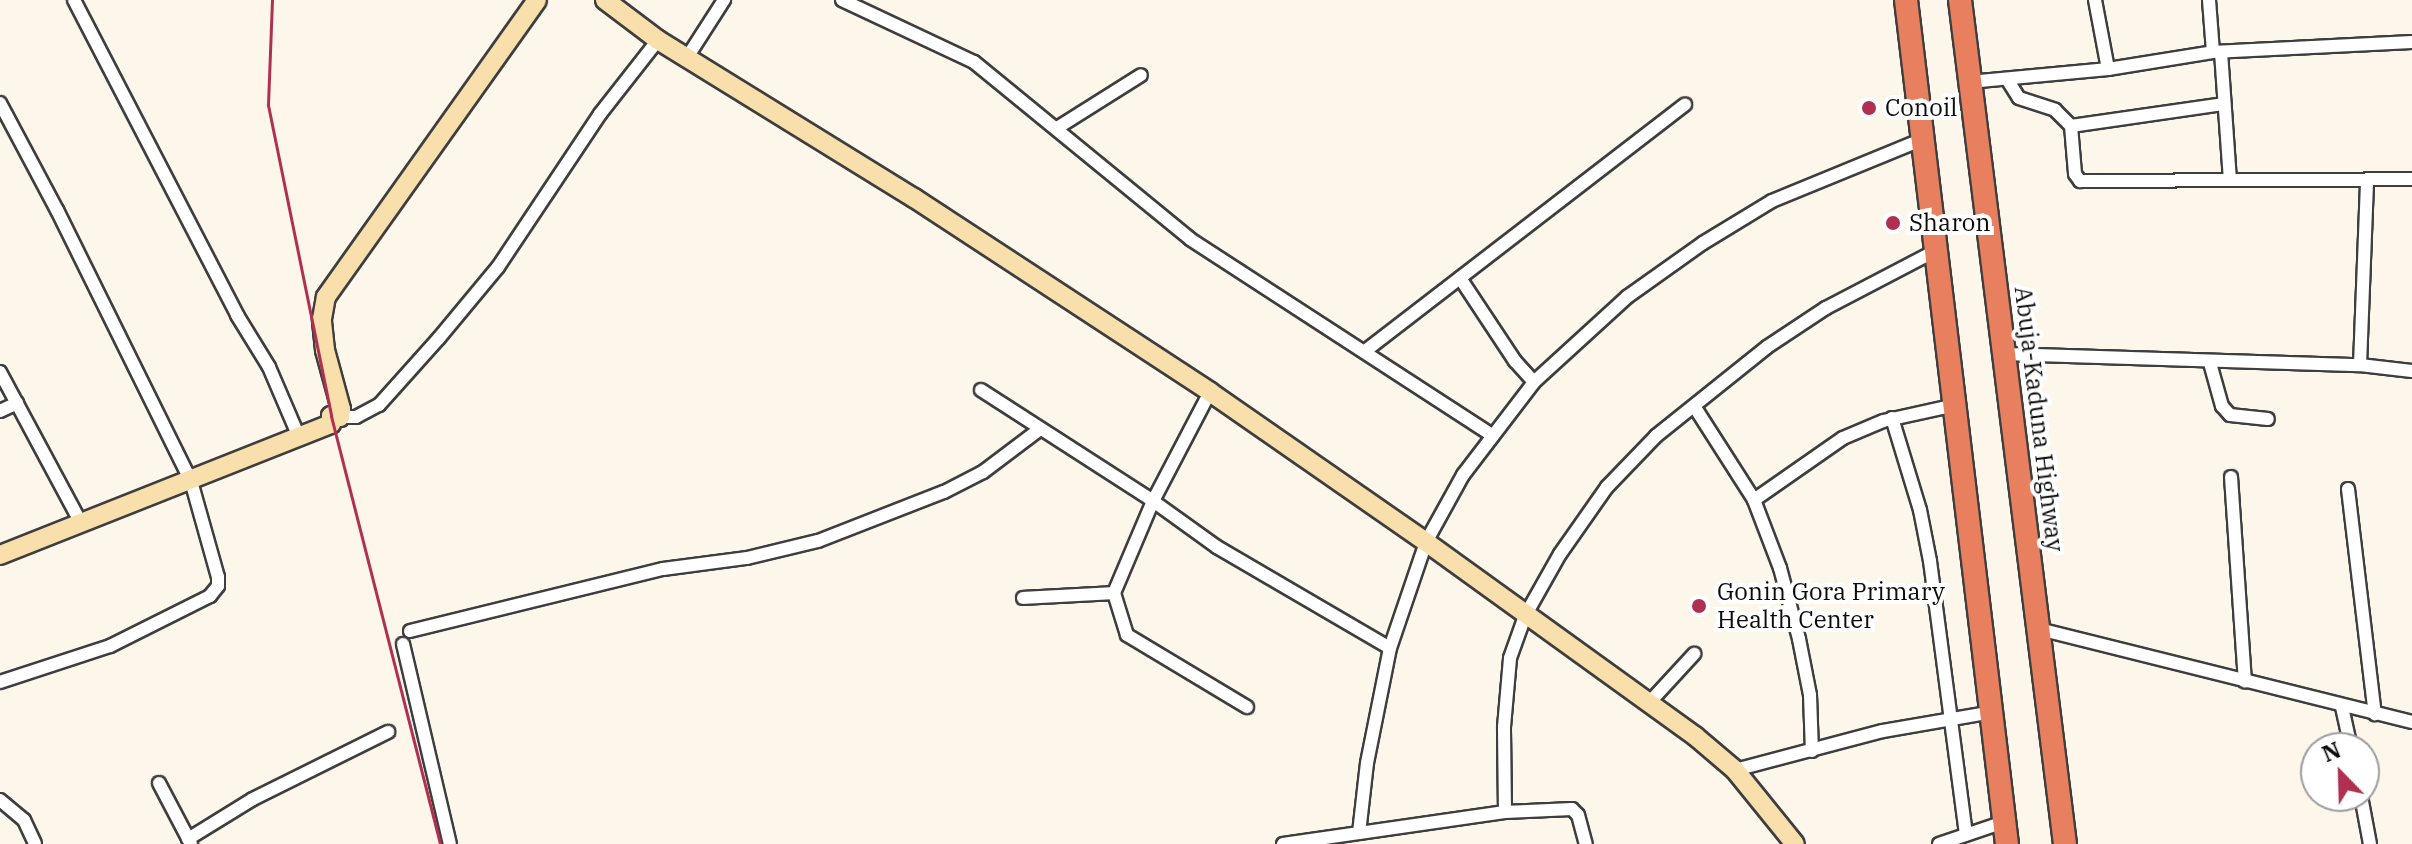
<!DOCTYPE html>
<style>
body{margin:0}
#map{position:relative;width:2412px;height:844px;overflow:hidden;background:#fdf6eb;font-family:"IBM Plex Serif",serif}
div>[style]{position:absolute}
.roads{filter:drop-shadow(2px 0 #3e3e3e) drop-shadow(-2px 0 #3e3e3e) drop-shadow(0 2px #3e3e3e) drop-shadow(0 -2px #3e3e3e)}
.street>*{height:12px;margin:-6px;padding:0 6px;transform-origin:6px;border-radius:6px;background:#fff}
.secondary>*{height:18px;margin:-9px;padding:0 9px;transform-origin:9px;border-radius:9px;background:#f8dfac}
.highway>*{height:22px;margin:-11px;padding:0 11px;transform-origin:11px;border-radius:11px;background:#e8805f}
.rail>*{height:3px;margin:-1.5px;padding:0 1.5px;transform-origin:1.5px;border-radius:1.5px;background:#af3051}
.dots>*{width:22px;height:22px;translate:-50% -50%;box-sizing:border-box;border:4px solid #fff;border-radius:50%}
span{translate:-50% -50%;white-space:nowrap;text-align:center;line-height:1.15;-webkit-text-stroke:8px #fff;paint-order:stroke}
.poi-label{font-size:24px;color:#0b0b0b}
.left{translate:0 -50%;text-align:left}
.street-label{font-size:24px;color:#0b0b0b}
.north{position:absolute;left:2300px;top:732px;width:80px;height:80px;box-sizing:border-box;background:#fff;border:2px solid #9d9d9d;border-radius:50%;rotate:337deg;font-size:22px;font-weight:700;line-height:32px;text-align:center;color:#0b0b0b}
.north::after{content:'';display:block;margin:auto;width:28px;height:36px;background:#af3051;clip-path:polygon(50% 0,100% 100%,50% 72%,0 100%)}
</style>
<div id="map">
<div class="roads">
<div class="street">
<div style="left:74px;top:0;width:355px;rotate:62.6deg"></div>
<div style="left:237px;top:315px;width:61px;rotate:58.4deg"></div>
<div style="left:269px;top:367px;width:76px;rotate:66.8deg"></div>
<div style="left:842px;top:0;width:146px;rotate:25.2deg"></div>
<div style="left:974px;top:62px;width:279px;rotate:39.3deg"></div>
<div style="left:1190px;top:239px;width:361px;rotate:33deg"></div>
<div style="left:2095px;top:0;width:70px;rotate:79.3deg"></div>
<div style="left:2209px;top:0;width:52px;rotate:85.6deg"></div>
<div style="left:2221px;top:52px;width:128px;rotate:86deg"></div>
<div style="left:688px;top:56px;width:67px;rotate:-57.3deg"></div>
<div style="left:2007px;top:79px;width:22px;rotate:58deg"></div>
<div style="left:2019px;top:98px;width:38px;rotate:18deg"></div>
<div style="left:2055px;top:110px;width:23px;rotate:45deg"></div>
<div style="left:2071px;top:126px;width:48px;rotate:85.2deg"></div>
<div style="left:2075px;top:174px;width:9px;rotate:54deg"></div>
<div style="left:2080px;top:181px;width:332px;rotate:-0.3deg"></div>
<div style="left:1969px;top:82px;width:140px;rotate:-5.3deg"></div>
<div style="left:2108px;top:69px;width:106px;rotate:-9.2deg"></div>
<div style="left:2213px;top:52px;width:199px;rotate:-2.9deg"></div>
<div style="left:0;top:103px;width:121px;rotate:62deg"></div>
<div style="left:57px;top:210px;width:302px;rotate:63.7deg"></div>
<div style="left:191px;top:481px;width:100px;rotate:74.3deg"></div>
<div style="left:218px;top:577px;width:9px;rotate:90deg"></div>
<div style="left:218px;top:586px;width:13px;rotate:129deg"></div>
<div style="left:210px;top:596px;width:112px;rotate:153.4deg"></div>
<div style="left:110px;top:646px;width:116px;rotate:161.9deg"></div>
<div style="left:2071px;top:126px;width:155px;rotate:-8.2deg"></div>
<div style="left:1057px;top:128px;width:99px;rotate:-32.2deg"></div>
<div style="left:1460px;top:278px;width:100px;rotate:56.5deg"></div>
<div style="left:1515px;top:361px;width:28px;rotate:48deg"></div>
<div style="left:1365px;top:351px;width:404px;rotate:-37.6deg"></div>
<div style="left:2004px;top:354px;width:356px;rotate:1.8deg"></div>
<div style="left:2360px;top:365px;width:52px;rotate:6.6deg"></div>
<div style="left:2210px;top:363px;width:45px;rotate:74.4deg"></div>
<div style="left:2222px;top:406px;width:12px;rotate:48deg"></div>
<div style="left:2230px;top:415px;width:38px;rotate:6deg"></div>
<div style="left:2360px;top:365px;width:185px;rotate:-87.8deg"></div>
<div style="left:0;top:372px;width:171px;rotate:61.8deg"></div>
<div style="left:981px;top:390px;width:205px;rotate:32.8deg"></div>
<div style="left:1153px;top:501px;width:79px;rotate:35.7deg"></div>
<div style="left:1217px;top:547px;width:200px;rotate:30.3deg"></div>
<div style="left:1210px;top:392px;width:123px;rotate:117.6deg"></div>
<div style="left:1153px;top:501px;width:100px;rotate:113deg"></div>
<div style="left:1114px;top:593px;width:44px;rotate:72.8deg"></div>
<div style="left:1127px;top:635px;width:140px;rotate:31deg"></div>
<div style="left:1694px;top:406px;width:112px;rotate:57.4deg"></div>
<div style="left:1754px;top:500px;width:73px;rotate:69.1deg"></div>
<div style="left:1780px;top:568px;width:73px;rotate:75deg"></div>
<div style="left:1799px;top:639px;width:57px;rotate:78.9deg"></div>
<div style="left:1810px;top:695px;width:56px;rotate:88deg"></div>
<div style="left:0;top:411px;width:19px;rotate:-25deg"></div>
<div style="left:340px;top:417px;width:16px"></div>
<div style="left:356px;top:417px;width:26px;rotate:-28deg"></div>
<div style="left:379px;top:405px;width:90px;rotate:-48.2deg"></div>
<div style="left:439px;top:338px;width:92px;rotate:-50.3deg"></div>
<div style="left:498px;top:267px;width:184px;rotate:-56.3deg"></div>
<div style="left:600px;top:114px;width:94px;rotate:-51.9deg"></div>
<div style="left:1892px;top:418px;width:96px;rotate:73.1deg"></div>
<div style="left:1920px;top:510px;width:52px;rotate:78.9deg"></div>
<div style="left:1930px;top:561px;width:276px;rotate:82.5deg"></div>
<div style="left:2231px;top:477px;width:205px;rotate:86.1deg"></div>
<div style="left:2348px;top:489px;width:227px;rotate:83.2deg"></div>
<div style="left:1754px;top:500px;width:108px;rotate:-34.9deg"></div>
<div style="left:1843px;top:438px;width:43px;rotate:-23deg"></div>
<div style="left:1883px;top:421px;width:75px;rotate:-12.4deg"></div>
<div style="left:1023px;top:598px;width:91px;rotate:-3.1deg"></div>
<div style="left:2039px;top:629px;width:384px;rotate:14deg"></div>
<div style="left:410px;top:631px;width:260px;rotate:-13.8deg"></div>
<div style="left:663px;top:569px;width:85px;rotate:-7.5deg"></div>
<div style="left:747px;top:558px;width:73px;rotate:-13.5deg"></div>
<div style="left:818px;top:541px;width:135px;rotate:-21.3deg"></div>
<div style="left:944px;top:492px;width:44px;rotate:-27.1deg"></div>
<div style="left:983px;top:472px;width:71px;rotate:-37deg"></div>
<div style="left:403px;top:644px;width:205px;rotate:76.8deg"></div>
<div style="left:1649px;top:703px;width:67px;rotate:-47.4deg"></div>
<div style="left:2342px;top:707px;width:42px;rotate:77.6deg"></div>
<div style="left:1735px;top:770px;width:153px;rotate:-14.8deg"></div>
<div style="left:1883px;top:731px;width:112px;rotate:-9.8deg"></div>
<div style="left:159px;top:783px;width:69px;rotate:62.3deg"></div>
<div style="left:2361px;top:796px;width:49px;rotate:79.4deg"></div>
<div style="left:0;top:800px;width:31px;rotate:40deg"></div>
<div style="left:24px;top:820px;width:26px;rotate:65deg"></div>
<div style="left:1505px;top:812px;width:85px;rotate:-90.7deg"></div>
<div style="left:1504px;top:727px;width:69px;rotate:-85deg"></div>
<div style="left:1510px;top:658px;width:45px;rotate:-70.3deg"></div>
<div style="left:1525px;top:616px;width:71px;rotate:-60.6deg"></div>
<div style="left:1560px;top:554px;width:82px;rotate:-55deg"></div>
<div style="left:1607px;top:487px;width:71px;rotate:-46.1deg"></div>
<div style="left:1656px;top:436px;width:142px;rotate:-38.7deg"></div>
<div style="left:1767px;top:347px;width:71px;rotate:-33.5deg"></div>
<div style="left:1826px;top:308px;width:123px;rotate:-27.6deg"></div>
<div style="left:1359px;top:833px;width:70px;rotate:-83.5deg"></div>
<div style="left:1367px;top:763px;width:117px;rotate:-78.7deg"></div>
<div style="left:1390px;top:648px;width:112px;rotate:-71.2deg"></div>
<div style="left:1426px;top:542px;width:77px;rotate:-61.1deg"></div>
<div style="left:1463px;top:475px;width:117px;rotate:-52.6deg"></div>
<div style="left:1534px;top:382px;width:126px;rotate:-42.4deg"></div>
<div style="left:1627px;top:297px;width:93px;rotate:-35.4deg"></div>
<div style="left:1703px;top:243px;width:81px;rotate:-31.3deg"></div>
<div style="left:1772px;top:201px;width:163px;rotate:-22.3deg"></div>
<div style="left:188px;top:839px;width:76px;rotate:-31.6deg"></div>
<div style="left:253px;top:799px;width:151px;rotate:-26.4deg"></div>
<div style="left:1283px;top:844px;width:224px;rotate:-8.2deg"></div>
<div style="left:1505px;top:812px;width:67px;rotate:-2.6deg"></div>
<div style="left:1572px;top:809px;width:8px;rotate:45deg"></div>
<div style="left:1578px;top:815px;width:30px;rotate:75deg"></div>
<div style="left:1939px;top:844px;width:69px;rotate:-18.7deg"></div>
</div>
<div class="secondary">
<div style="left:605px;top:0;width:66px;rotate:37deg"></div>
<div style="left:658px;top:40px;width:301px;rotate:31.7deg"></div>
<div style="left:914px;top:198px;width:354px;rotate:33.2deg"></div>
<div style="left:1210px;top:392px;width:263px;rotate:34.8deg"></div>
<div style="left:1426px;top:542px;width:332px;rotate:35.8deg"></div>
<div style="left:1695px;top:736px;width:52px;rotate:40.4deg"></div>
<div style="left:1735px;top:770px;width:95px;rotate:51deg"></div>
<div style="left:0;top:555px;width:356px;rotate:-21.6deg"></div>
<div style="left:331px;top:424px;width:8px;rotate:-90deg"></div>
<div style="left:331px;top:416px;width:9px;rotate:6deg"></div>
<div style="left:340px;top:417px;width:8px;rotate:-83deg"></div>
<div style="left:341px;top:409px;width:61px;rotate:-105.2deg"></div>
<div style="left:325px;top:350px;width:31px;rotate:-96deg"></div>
<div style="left:322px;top:319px;width:22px;rotate:-80deg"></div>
<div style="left:326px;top:297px;width:364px;rotate:-54.6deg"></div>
</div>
<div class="highway">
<div style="left:1906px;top:0;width:850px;rotate:83.18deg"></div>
<div style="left:1960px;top:0;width:851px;rotate:82.91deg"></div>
</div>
</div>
<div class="rail">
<div style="left:272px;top:0;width:105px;rotate:92.2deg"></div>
<div style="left:268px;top:105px;width:317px;rotate:78.5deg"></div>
<div style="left:331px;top:416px;width:442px;rotate:75.7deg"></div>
</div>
<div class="dots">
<div style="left:1869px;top:108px;background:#af3051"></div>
<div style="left:1893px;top:223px;background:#af3051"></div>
<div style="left:1699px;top:606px;background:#af3051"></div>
</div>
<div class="poi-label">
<span class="left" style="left:1885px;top:108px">Conoil</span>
<span class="left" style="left:1909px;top:223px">Sharon</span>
<span class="left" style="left:1717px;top:606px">Gonin Gora Primary<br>Health Center</span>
</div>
<div class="street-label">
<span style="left:2039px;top:419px;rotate:83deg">Abuja-Kaduna Highway</span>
</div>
<div class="north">N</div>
</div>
